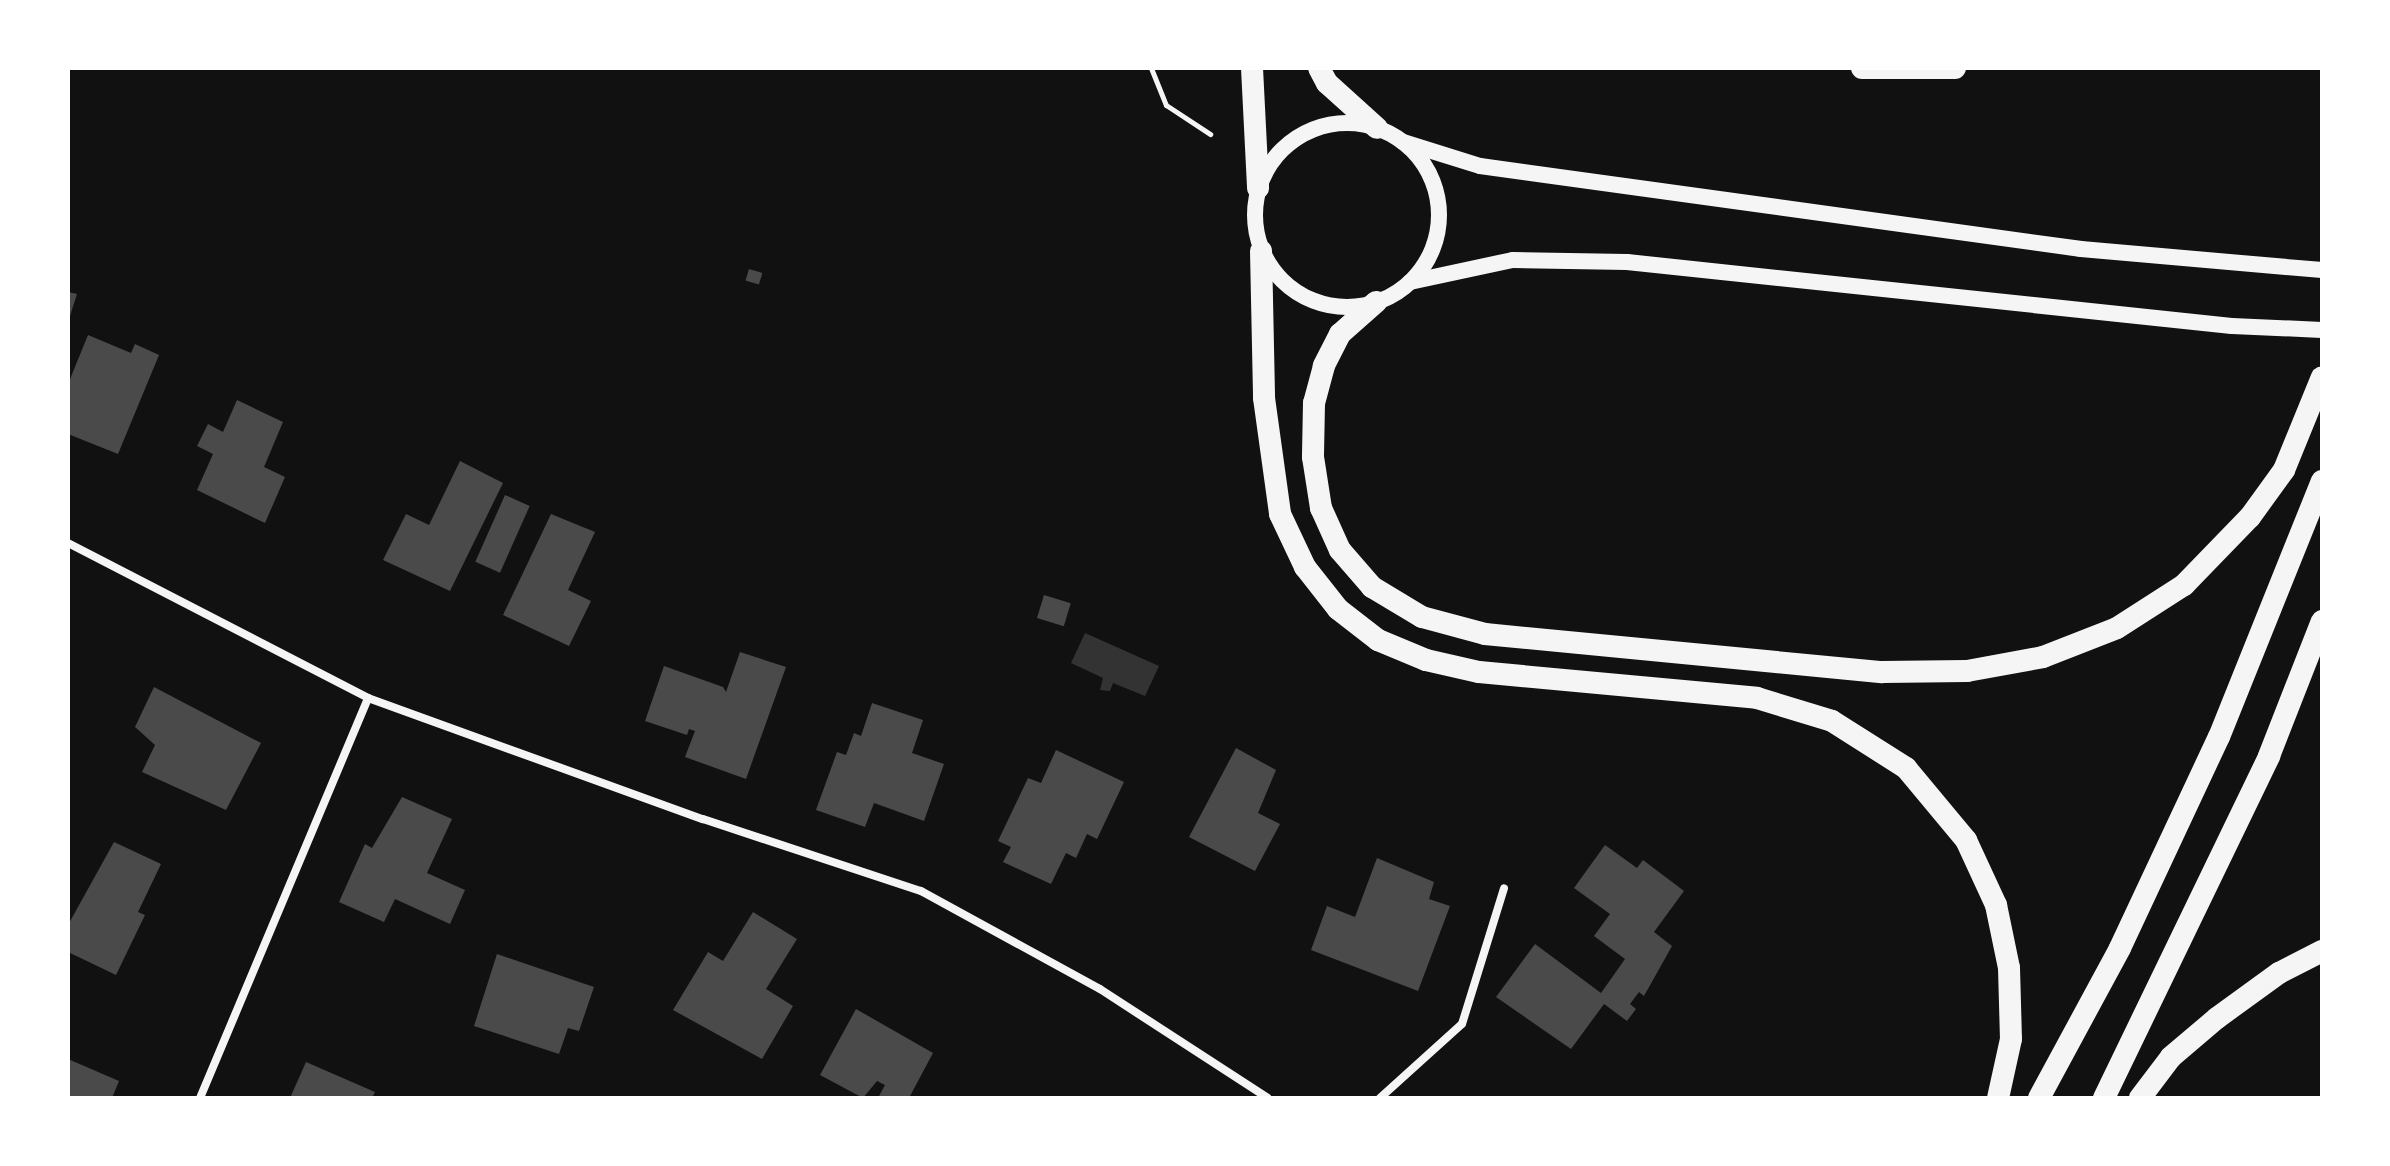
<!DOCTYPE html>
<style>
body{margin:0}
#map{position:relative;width:2390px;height:1166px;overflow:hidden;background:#111;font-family:"IBM Plex Serif",serif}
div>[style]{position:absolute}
.water>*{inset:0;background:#333}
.building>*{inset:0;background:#4a4a4a;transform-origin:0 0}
.path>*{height:5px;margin:-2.5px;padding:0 2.5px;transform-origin:2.5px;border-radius:2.5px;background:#f5f5f5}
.minor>*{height:8px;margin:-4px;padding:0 4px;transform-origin:4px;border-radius:4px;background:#f5f5f5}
.secondary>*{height:16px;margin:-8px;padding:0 8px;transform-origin:8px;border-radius:8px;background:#f5f5f5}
.secondary>.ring{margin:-8px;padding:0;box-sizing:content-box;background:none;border:16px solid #f5f5f5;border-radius:50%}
.trunk>*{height:22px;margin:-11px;padding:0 11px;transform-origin:11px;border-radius:11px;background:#f5f5f5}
span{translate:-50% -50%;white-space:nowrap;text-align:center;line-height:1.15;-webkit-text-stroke:8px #fff;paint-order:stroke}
.frame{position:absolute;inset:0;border:70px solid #fff;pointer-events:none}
</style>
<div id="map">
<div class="water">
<div style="clip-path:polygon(1085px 633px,1159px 666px,1145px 696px,1113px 683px,1110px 691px,1100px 690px,1103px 678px,1071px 663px)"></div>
</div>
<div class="building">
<div style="left:749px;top:269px;width:14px;height:12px;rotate:17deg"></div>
<div style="clip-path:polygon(68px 292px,77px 294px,69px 319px,68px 319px)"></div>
<div style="clip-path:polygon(88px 335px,131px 353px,135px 344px,159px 355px,118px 454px,68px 434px,68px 384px)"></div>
<div style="clip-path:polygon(237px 400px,283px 422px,264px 467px,285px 477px,265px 523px,197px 490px,213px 454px,197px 446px,208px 424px,223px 432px)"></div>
<div style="clip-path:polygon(460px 461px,503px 483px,450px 591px,383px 560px,406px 514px,429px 525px)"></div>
<div style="left:505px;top:495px;width:27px;height:73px;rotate:24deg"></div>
<div style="clip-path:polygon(551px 514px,595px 532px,568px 590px,591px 601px,569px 646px,503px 615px)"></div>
<div style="left:1044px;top:595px;width:28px;height:24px;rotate:17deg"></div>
<div style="clip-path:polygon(740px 652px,786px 667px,746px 779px,685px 757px,695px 731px,689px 729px,687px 735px,645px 721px,664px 666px,723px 687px,726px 692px)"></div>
<div style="clip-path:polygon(154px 687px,261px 743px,226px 810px,142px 772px,155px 745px,135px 727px)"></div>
<div style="clip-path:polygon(872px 703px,923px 720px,912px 753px,944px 764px,924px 821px,874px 803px,865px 827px,816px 810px,837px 752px,846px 755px,854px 733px,861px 736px)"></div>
<div style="clip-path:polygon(1236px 748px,1276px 770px,1258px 813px,1280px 824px,1255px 871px,1189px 837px)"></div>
<div style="clip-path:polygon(1056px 750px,1124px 782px,1097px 839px,1087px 834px,1076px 858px,1066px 853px,1051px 884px,1003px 862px,1011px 847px,998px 841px,1028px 778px,1041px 783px)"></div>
<div style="clip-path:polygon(402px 797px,452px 819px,427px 873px,465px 890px,450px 924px,395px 899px,384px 922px,339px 902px,365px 844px,372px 848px)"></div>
<div style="clip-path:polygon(114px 842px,161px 864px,138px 912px,145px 915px,116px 975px,68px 952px,68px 925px)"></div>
<div style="clip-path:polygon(1605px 845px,1637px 868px,1643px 860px,1684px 891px,1654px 932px,1672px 946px,1644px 996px,1639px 992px,1630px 1004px,1636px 1009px,1627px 1021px,1604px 1004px,1571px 1049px,1496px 997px,1535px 944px,1601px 993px,1625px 959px,1594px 936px,1610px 914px,1574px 888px)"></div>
<div style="clip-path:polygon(1377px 858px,1434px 882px,1429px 899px,1450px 906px,1418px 991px,1311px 950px,1327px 906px,1355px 917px)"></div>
<div style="clip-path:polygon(753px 912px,797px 939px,766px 989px,793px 1006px,762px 1059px,673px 1010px,708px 952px,723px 961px)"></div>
<div style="clip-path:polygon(497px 954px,594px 987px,579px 1031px,568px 1028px,559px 1054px,474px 1026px)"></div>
<div style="clip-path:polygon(856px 1009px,933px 1053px,909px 1098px,878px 1098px,885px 1085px,877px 1081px,863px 1098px,820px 1075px)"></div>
<div style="clip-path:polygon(68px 1059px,119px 1081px,112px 1098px,68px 1098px)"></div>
<div style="clip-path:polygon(306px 1062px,375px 1092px,372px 1098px,290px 1098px)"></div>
</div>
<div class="path">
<div style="left:1151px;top:68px;width:40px;rotate:68deg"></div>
<div style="left:1166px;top:105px;width:53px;rotate:33.4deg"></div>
</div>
<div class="minor">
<div style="left:68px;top:543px;width:338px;rotate:27.3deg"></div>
<div style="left:200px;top:1098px;width:434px;rotate:-67.2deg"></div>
<div style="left:368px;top:698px;width:356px;rotate:19.9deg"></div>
<div style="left:703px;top:819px;width:230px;rotate:18.3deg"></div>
<div style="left:921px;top:891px;width:204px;rotate:28.7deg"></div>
<div style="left:1100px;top:989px;width:200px;rotate:33deg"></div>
<div style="left:1380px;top:1098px;width:110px;rotate:-42.1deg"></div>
<div style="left:1462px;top:1024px;width:142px;rotate:-72.8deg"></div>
</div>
<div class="secondary">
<div class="ring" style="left:1255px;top:123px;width:168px;height:168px"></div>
<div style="left:1403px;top:142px;width:81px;rotate:17.3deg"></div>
<div style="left:1480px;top:166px;width:607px;rotate:7.86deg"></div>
<div style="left:2081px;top:249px;width:242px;rotate:5deg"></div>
<div style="left:1410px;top:282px;width:105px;rotate:-12.1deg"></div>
<div style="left:1513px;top:260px;width:114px;rotate:1deg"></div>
<div style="left:1627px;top:262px;width:608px;rotate:6.04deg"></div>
<div style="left:2232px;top:326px;width:90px;rotate:2.5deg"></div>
</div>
<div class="trunk">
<div style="left:1252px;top:68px;width:120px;rotate:87.1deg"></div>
<div style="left:1319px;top:68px;width:17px;rotate:62deg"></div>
<div style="left:1327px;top:83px;width:67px;rotate:42deg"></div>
<div style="left:1862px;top:68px;width:93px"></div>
<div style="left:1261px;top:251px;width:147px;rotate:88.8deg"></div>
<div style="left:1264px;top:398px;width:117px;rotate:82.1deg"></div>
<div style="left:1280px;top:514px;width:59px;rotate:64.7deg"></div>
<div style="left:1305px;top:567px;width:53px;rotate:51.8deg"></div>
<div style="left:1338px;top:609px;width:51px;rotate:37.8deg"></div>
<div style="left:1378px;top:640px;width:52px;rotate:22.6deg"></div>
<div style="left:1426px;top:660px;width:54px;rotate:12.8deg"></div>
<div style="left:1479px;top:672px;width:279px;rotate:5.3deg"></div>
<div style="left:1757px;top:698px;width:78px;rotate:17deg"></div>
<div style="left:1832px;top:721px;width:88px;rotate:32.4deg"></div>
<div style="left:1906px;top:768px;width:94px;rotate:50.2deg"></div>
<div style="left:1966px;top:840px;width:72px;rotate:65.2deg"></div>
<div style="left:1996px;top:905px;width:64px;rotate:78.3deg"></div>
<div style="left:2009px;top:968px;width:71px;rotate:88.4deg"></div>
<div style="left:2011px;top:1039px;width:60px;rotate:102.4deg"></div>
<div style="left:1376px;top:302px;width:48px;rotate:138.4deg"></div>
<div style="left:1340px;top:334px;width:36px;rotate:117deg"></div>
<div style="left:1324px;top:366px;width:38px;rotate:105deg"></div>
<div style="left:1314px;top:403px;width:54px;rotate:91.1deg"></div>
<div style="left:1313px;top:457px;width:52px;rotate:81.1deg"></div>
<div style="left:1321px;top:508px;width:46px;rotate:65.7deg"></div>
<div style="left:1340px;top:550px;width:49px;rotate:49.1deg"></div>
<div style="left:1372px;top:587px;width:58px;rotate:31deg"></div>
<div style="left:1422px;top:617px;width:65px;rotate:15.1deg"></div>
<div style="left:1485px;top:634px;width:399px;rotate:5.5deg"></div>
<div style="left:1882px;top:672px;width:85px;rotate:-0.7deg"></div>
<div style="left:1967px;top:671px;width:77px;rotate:-10.4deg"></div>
<div style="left:2043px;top:657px;width:79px;rotate:-21.4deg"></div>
<div style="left:2117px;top:628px;width:80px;rotate:-32.7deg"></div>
<div style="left:2184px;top:585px;width:95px;rotate:-45.9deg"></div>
<div style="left:2250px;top:517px;width:58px;rotate:-54.1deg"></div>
<div style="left:2284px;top:470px;width:100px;rotate:-67.8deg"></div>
<div style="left:2039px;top:1098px;width:170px;rotate:-61.6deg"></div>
<div style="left:2120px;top:948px;width:233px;rotate:-64.9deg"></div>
<div style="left:2219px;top:737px;width:276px;rotate:-68.1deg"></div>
<div style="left:2104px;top:1098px;width:380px;rotate:-64.2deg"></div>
<div style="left:2269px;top:756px;width:145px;rotate:-68.6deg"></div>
<div style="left:2140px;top:1098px;width:51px;rotate:-52.9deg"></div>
<div style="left:2171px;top:1057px;width:60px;rotate:-40.3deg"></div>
<div style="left:2217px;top:1018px;width:77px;rotate:-36deg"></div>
<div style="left:2279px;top:973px;width:48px;rotate:-27.1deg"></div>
</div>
<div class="frame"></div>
</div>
